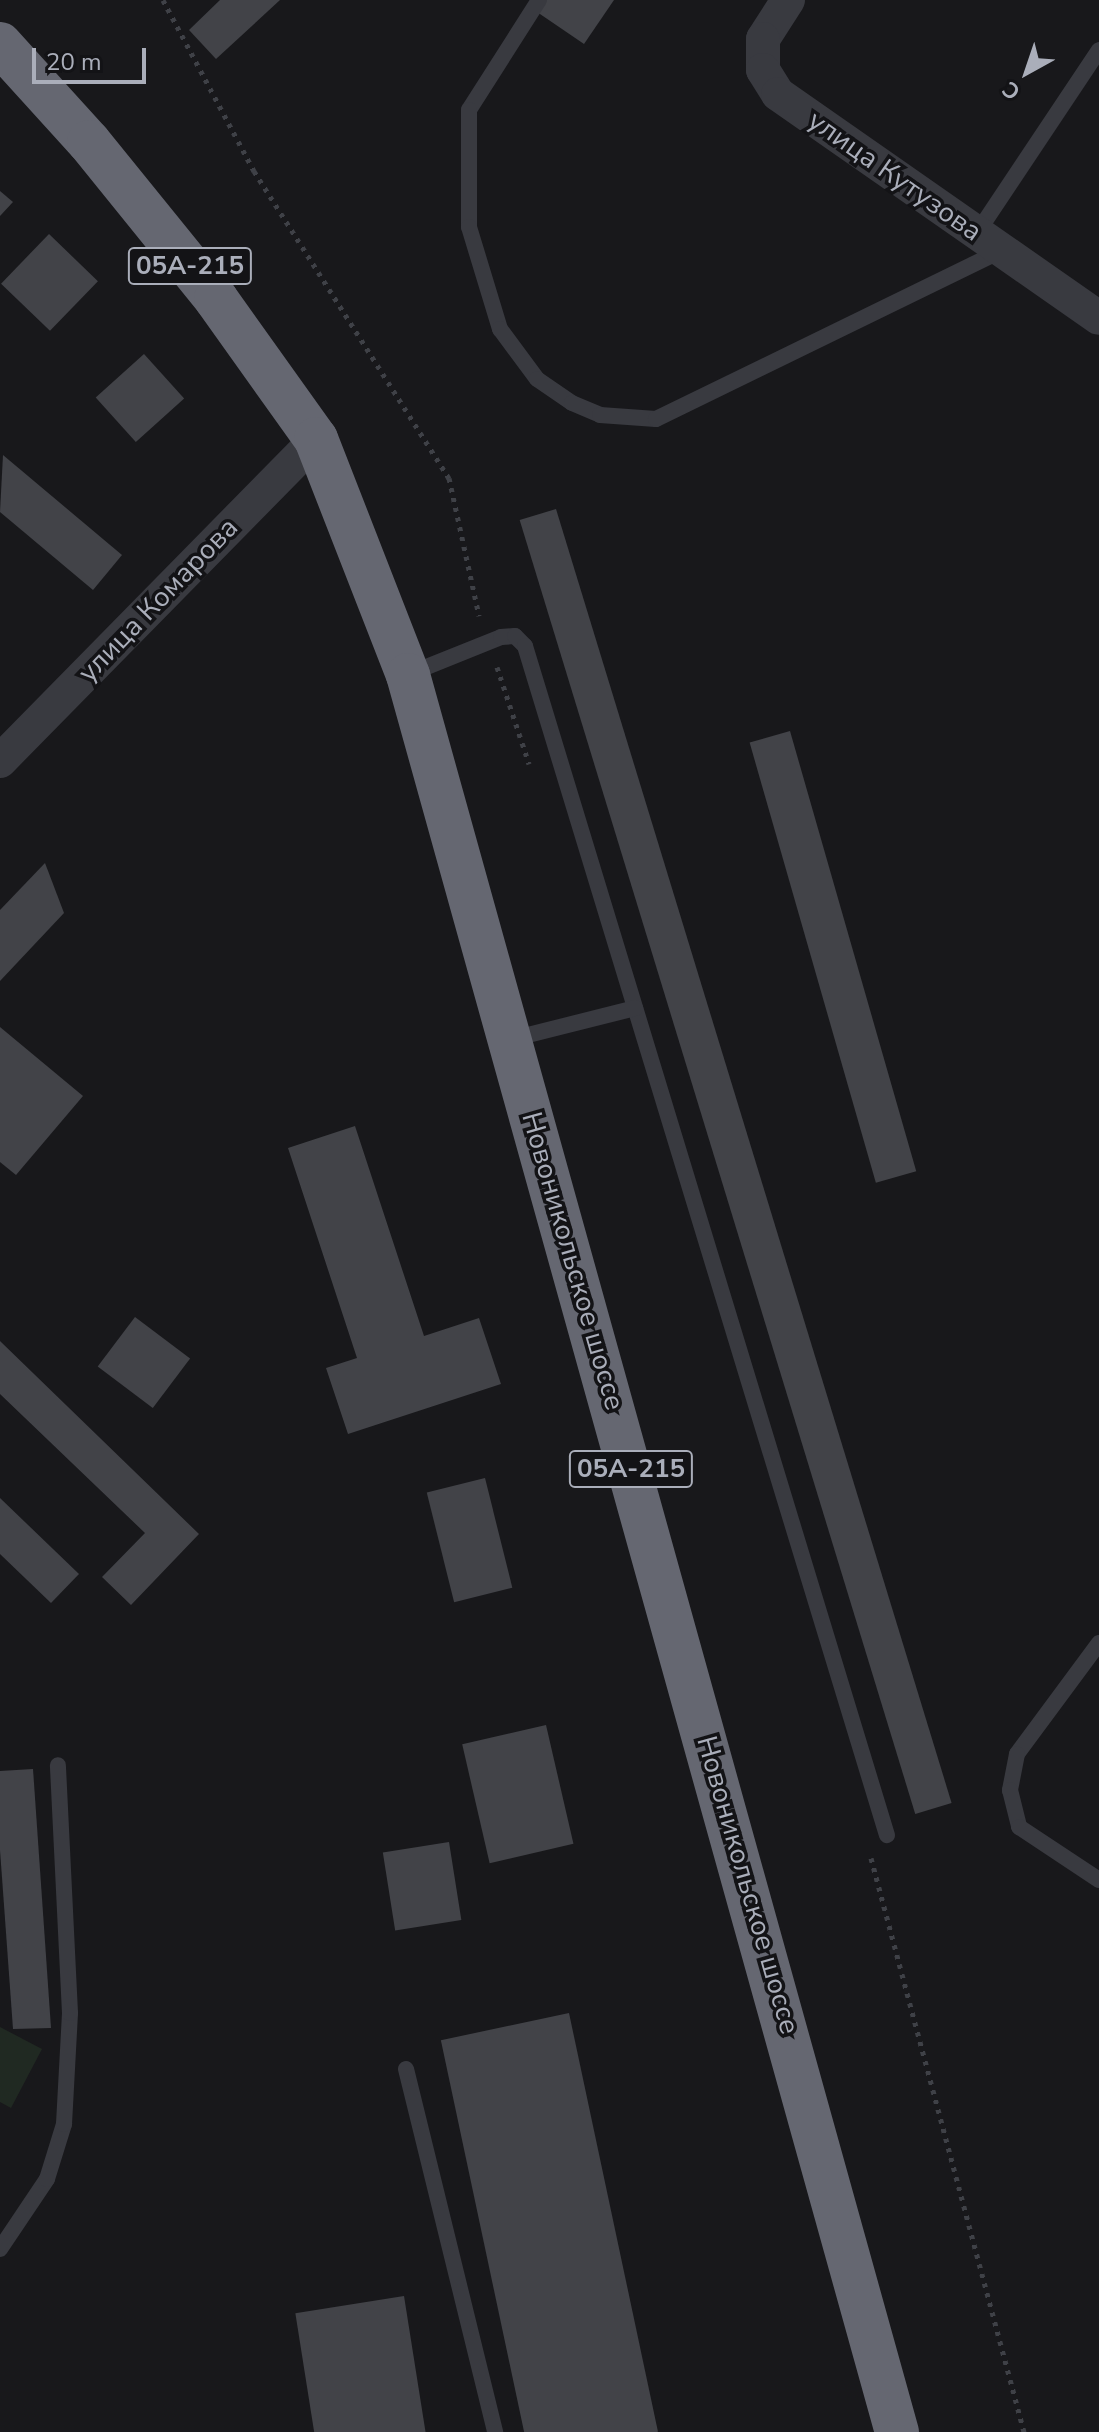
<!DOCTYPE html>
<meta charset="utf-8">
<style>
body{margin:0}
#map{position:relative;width:1099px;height:2432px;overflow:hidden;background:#18181b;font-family:"Nunito Sans",sans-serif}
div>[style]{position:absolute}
.green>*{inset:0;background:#202922}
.building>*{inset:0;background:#424348;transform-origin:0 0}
.path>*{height:5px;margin-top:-2.5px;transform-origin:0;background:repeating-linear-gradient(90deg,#3f4147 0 4px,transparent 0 10px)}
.lane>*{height:16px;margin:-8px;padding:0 8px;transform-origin:8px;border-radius:8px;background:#393a40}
.street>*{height:34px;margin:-17px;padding:0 17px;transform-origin:17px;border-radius:17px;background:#393a40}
.highway>*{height:44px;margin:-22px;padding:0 22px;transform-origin:22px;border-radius:22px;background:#656771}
span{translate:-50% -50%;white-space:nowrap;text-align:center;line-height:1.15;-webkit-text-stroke:7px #131316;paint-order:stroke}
.shield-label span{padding:2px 6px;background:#131316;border:2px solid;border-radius:6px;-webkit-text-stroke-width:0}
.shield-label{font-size:26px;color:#aaaeba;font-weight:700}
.street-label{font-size:28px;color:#aaaeba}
.north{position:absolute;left:987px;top:32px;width:80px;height:80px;-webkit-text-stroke:6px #131316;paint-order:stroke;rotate:220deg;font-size:22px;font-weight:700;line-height:32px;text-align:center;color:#aaaeba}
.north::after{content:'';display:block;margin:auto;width:28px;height:36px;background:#aaaeba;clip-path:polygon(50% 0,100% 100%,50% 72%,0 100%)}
.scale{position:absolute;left:32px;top:48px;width:114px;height:36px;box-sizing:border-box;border:4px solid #aaaeba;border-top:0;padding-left:10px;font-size:24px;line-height:28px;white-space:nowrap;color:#aaaeba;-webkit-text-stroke:6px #131316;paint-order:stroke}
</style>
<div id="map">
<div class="green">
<div style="clip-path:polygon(0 2027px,42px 2049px,11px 2108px,0 2102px)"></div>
</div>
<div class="building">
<div style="clip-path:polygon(220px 0,280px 0,216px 59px,189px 30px)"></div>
<div style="clip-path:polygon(545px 0,614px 0,584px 44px,537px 12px)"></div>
<div style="clip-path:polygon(0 191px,13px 202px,0 216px)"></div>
<div style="left:49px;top:234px;width:68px;height:69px;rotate:44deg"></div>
<div style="left:144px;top:354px;width:60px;height:65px;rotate:48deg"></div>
<div style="clip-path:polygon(3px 455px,122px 555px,93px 590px,0 512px)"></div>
<div style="left:556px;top:509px;width:1353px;height:38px;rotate:73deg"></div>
<div style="left:790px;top:731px;width:458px;height:42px;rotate:74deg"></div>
<div style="clip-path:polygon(45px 863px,64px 913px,0 981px,0 910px)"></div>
<div style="clip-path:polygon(0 1027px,83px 1096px,16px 1175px,0 1162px)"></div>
<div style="clip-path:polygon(355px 1126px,424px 1336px,479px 1318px,501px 1384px,348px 1434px,326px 1368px,357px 1358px,288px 1148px)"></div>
<div style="left:135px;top:1317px;width:69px;height:62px;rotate:37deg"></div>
<div style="clip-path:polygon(0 1341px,199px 1534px,131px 1605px,102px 1577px,145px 1533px,0 1394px)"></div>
<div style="left:485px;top:1478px;width:113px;height:60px;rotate:76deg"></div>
<div style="clip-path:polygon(0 1498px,79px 1574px,51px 1603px,0 1554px)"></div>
<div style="left:546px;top:1725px;width:122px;height:86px;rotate:77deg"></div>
<div style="clip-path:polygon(33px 1769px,51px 2028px,13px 2029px,0 1850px,0 1771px)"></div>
<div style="left:449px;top:1842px;width:79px;height:67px;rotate:81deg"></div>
<div style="left:569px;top:2013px;width:428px;height:131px;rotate:78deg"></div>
<div style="left:404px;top:2296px;width:138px;height:110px;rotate:81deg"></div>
</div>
<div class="path">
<div style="left:163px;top:0;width:194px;rotate:62deg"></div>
<div style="left:254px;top:171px;width:364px;rotate:57.6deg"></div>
<div style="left:449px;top:478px;width:141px;rotate:77.7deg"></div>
<div style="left:497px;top:667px;width:102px;rotate:71.7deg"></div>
<div style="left:871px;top:1858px;width:594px;rotate:75.07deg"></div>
</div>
<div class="lane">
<div style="left:539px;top:0;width:130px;rotate:122.5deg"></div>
<div style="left:469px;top:110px;width:117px;rotate:90deg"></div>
<div style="left:469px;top:227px;width:107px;rotate:73.1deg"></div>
<div style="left:500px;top:329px;width:62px;rotate:53.5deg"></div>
<div style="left:537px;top:379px;width:42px;rotate:34.4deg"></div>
<div style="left:572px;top:403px;width:30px;rotate:23deg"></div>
<div style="left:600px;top:415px;width:56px;rotate:4.1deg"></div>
<div style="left:656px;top:419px;width:385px;rotate:-26deg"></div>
<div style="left:977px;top:233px;width:220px;rotate:-56.3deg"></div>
<div style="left:409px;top:674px;width:99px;rotate:-21.9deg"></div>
<div style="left:501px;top:637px;width:14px;rotate:-4deg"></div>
<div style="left:515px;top:636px;width:14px;rotate:45deg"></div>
<div style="left:525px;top:646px;width:1243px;rotate:73.07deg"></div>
<div style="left:512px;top:1039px;width:127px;rotate:-14.1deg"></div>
<div style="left:1099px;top:1643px;width:138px;rotate:126.5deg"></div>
<div style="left:1017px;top:1754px;width:37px;rotate:101deg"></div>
<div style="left:1010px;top:1790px;width:38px;rotate:76deg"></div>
<div style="left:1019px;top:1827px;width:96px;rotate:33.5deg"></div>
<div style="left:406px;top:2069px;width:374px;rotate:76.2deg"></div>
<div style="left:0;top:2249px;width:84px;rotate:-56.1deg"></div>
<div style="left:47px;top:2179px;width:58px;rotate:-72.8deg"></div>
<div style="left:64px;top:2124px;width:111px;rotate:-86.9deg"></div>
<div style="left:70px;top:2013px;width:248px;rotate:-92.8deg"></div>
</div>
<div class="street">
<div style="left:788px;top:0;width:46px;rotate:122.7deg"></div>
<div style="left:763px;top:39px;width:31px;rotate:90deg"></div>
<div style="left:763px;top:70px;width:28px;rotate:58deg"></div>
<div style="left:778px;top:94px;width:391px;rotate:34.9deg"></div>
<div style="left:0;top:761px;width:451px;rotate:-45.5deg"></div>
</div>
<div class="highway">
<div style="left:0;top:44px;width:132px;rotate:47.8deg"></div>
<div style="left:89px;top:142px;width:202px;rotate:51deg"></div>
<div style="left:216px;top:299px;width:172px;rotate:54.5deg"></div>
<div style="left:316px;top:439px;width:253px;rotate:68.7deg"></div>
<div style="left:408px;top:675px;width:1824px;rotate:74.45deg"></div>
</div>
<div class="shield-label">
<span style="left:190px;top:266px">05А-215</span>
<span style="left:631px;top:1469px">05А-215</span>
</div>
<div class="street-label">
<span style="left:895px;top:176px;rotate:35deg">улица Кутузова</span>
<span style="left:158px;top:600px;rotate:-46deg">улица Комарова</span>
<span style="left:573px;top:1261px;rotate:74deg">Новоникольское шоссе</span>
<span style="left:748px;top:1885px;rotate:74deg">Новоникольское шоссе</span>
</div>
<div class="north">С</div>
<div class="scale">20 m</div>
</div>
